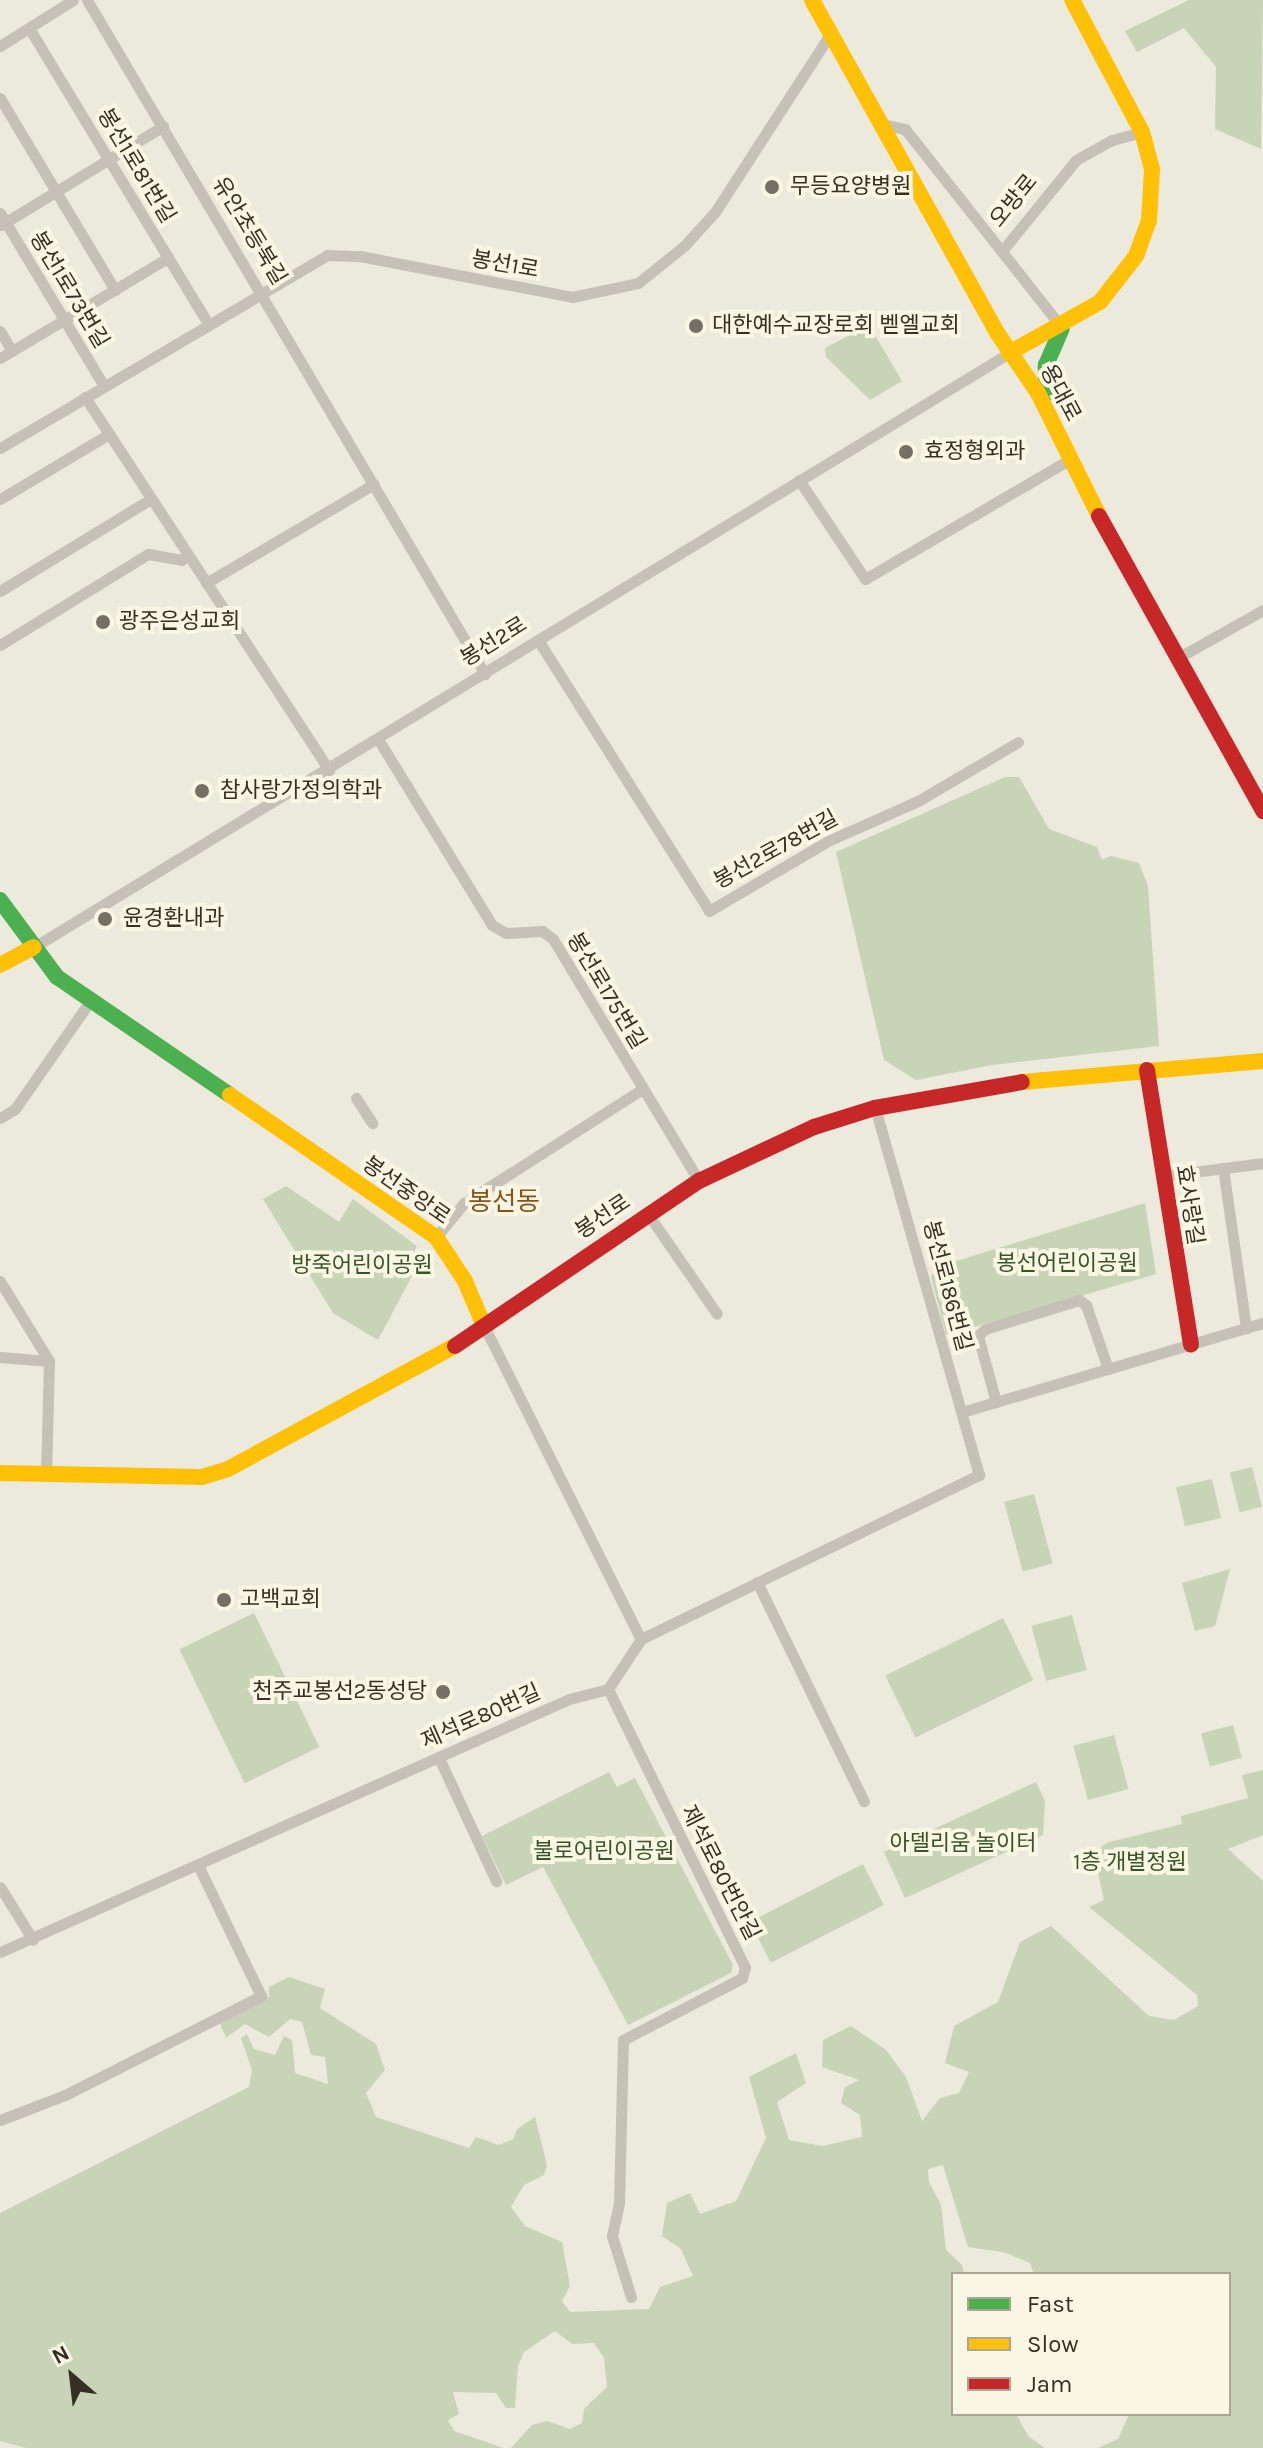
<!DOCTYPE html>
<meta charset="utf-8">
<style>
body{margin:0}
#map{position:relative;width:1263px;height:2448px;overflow:hidden;background:#ece9dd;font-family:Karla,"Noto Sans KR",sans-serif}
div>[style]{position:absolute}
.green>*{inset:0;background:#c7d4b6;transform-origin:0 0}
.street>*{height:11px;margin:-5.5px;padding:0 5.5px;transform-origin:5.5px;border-radius:5.5px;background:#c5c1b7}
.fast>*{height:16px;margin:-8px;padding:0 8px;transform-origin:8px;border-radius:8px;background:#4caf50}
.slow>*{height:16px;margin:-8px;padding:0 8px;transform-origin:8px;border-radius:8px;background:#ffc107}
.jam>*{height:16px;margin:-8px;padding:0 8px;transform-origin:8px;border-radius:8px;background:#c62828}
.dots>*{width:22px;height:22px;translate:-50% -50%;box-sizing:border-box;border:4px solid #faf6e4;border-radius:50%}
span{translate:-50% -50%;white-space:nowrap;text-align:center;line-height:1.15;-webkit-text-stroke:8px #faf6e4;paint-order:stroke}
.street-label{font-size:22px;color:#352f25}
.poi-label{font-size:22px;color:#352f25}
.left{translate:0 -50%;text-align:left}
.right{translate:-100% -50%;text-align:right}
.park-label{font-size:22px;color:#385528}
.quarter-label{font-size:26px;color:#89521a}
.legend{position:absolute;left:951px;top:2272px;width:280px;height:144px;box-sizing:border-box;background:#faf6e4;border:2px solid #aba698;margin:0;padding:10px 14px;list-style:none;font-size:24px;color:#352f25}
.legend li{display:flex;align-items:center;gap:16px;height:40px}
.legend b{width:40px;border:2px solid #aba698}
.north{position:absolute;left:32px;top:2336px;width:80px;height:80px;-webkit-text-stroke:6px #faf6e4;paint-order:stroke;rotate:332deg;font-size:22px;font-weight:700;line-height:32px;text-align:center;color:#352f25}
.north::after{content:'';display:block;margin:auto;width:28px;height:36px;background:#352f25;clip-path:polygon(50% 0,100% 100%,50% 72%,0 100%)}
</style>
<div id="map">
<div class="green">
<div style="clip-path:polygon(1189px 0,1263px 0,1261px 149px,1215px 129px,1216px 67px,1184px 28px,1137px 52px,1125px 31px)"></div>
<div style="clip-path:polygon(869px 325px,902px 381px,870px 400px,826px 357px,825px 348px)"></div>
<div style="clip-path:polygon(1005px 777px,1019px 777px,1049px 829px,1097px 847px,1102px 860px,1111px 856px,1139px 863px,1148px 886px,1159px 1046px,992px 1065px,916px 1080px,884px 1060px,836px 852px)"></div>
<div style="clip-path:polygon(286px 1186px,339px 1222px,353px 1199px,417px 1246px,409px 1261px,412px 1276px,378px 1340px,333px 1313px,263px 1199px)"></div>
<div style="clip-path:polygon(1145px 1203px,1156px 1274px,946px 1335px,931px 1277px,937px 1267px)"></div>
<div style="left:1252px;top:1467px;width:41px;height:23px;rotate:76deg"></div>
<div style="left:1212px;top:1479px;width:40px;height:37px;rotate:77deg"></div>
<div style="left:1034px;top:1494px;width:72px;height:31px;rotate:75deg"></div>
<div style="clip-path:polygon(1230px 1569px,1215px 1626px,1195px 1631px,1182px 1583px)"></div>
<div style="left:254px;top:1613px;width:149px;height:83px;rotate:64deg"></div>
<div style="left:1072px;top:1615px;width:57px;height:42px;rotate:75deg"></div>
<div style="left:1003px;top:1618px;width:69px;height:131px;rotate:64deg"></div>
<div style="left:1233px;top:1725px;width:34px;height:33px;rotate:75deg"></div>
<div style="left:1114px;top:1735px;width:56px;height:42px;rotate:75deg"></div>
<div style="clip-path:polygon(1263px 1770px,1263px 1835px,1228px 1849px,1263px 1881px,1263px 2448px,1098px 2448px,1118px 2439px,1129px 2414px,1229px 2414px,1229px 2274px,1034px 2274px,1030px 2263px,1003px 2252px,968px 2247px,943px 2165px,928px 2169px,929px 2182px,941px 2205px,946px 2250px,962px 2265px,964px 2274px,953px 2274px,953px 2414px,1016px 2414px,1029px 2437px,1045px 2448px,511px 2448px,532px 2425px,547px 2421px,570px 2429px,582px 2423px,584px 2409px,607px 2387px,604px 2358px,594px 2343px,572px 2344px,555px 2331px,524px 2352px,518px 2366px,515px 2408px,506px 2408px,496px 2393px,453px 2392px,459px 2414px,448px 2420px,454px 2431px,504px 2448px,26px 2448px,0 2441px,0 2213px,249px 2087px,252px 2070px,241px 2038px,247px 2034px,254px 2049px,275px 2055px,284px 2036px,292px 2040px,295px 2073px,328px 2084px,325px 2057px,311px 2055px,302px 2022px,290px 2019px,269px 2037px,245px 2024px,226px 2038px,220px 2023px,269px 1997px,269px 1987px,289px 1977px,325px 1989px,320px 2008px,376px 2044px,385px 2070px,366px 2093px,376px 2117px,469px 2148px,476px 2137px,499px 2145px,513px 2139px,517px 2129px,535px 2117px,547px 2165px,544px 2175px,524px 2185px,511px 2207px,525px 2226px,562px 2242px,570px 2286px,562px 2301px,570px 2312px,649px 2309px,660px 2287px,693px 2276px,681px 2249px,662px 2236px,667px 2203px,690px 2193px,700px 2214px,736px 2201px,766px 2138px,749px 2077px,796px 2053px,806px 2083px,777px 2102px,789px 2140px,823px 2146px,862px 2137px,860px 2115px,841px 2103px,845px 2087px,859px 2080px,822px 2067px,823px 2040px,851px 2026px,886px 2050px,906px 2077px,922px 2121px,940px 2098px,959px 2093px,969px 2072px,945px 2063px,954px 2026px,998px 2002px,1020px 1942px,1051px 1926px,1149px 2016px,1174px 2020px,1198px 2006px,1197px 1995px,1089px 1907px,1104px 1900px,1094px 1854px,1106px 1843px,1182px 1824px,1181px 1816px,1248px 1798px,1242px 1775px)"></div>
<div style="clip-path:polygon(609px 1772px,617px 1787px,635px 1778px,733px 1965px,731px 1973px,628px 2025px,543px 1867px,506px 1885px,482px 1836px)"></div>
<div style="clip-path:polygon(1036px 1782px,1045px 1801px,1043px 1835px,905px 1898px,884px 1852px)"></div>
<div style="left:863px;top:1864px;width:46px;height:127px;rotate:63deg"></div>
</div>
<div class="street">
<div style="left:87px;top:0;width:783px;rotate:59.44deg"></div>
<div style="left:29px;top:28px;width:346px;rotate:58.8deg"></div>
<div style="left:0;top:46px;width:86px;rotate:-32.2deg"></div>
<div style="left:0;top:98px;width:224px;rotate:59.1deg"></div>
<div style="left:881px;top:124px;width:25px;rotate:12deg"></div>
<div style="left:905px;top:129px;width:253px;rotate:51.7deg"></div>
<div style="left:0;top:213px;width:202px;rotate:59deg"></div>
<div style="left:1px;top:225px;width:190px;rotate:-31.4deg"></div>
<div style="left:1002px;top:251px;width:117px;rotate:-50.9deg"></div>
<div style="left:1076px;top:160px;width:41px;rotate:-29.1deg"></div>
<div style="left:1112px;top:140px;width:31px;rotate:-15deg"></div>
<div style="left:0;top:331px;width:23px;rotate:59deg"></div>
<div style="left:0;top:358px;width:196px;rotate:-30.8deg"></div>
<div style="left:85px;top:397px;width:446px;rotate:56.8deg"></div>
<div style="left:0;top:448px;width:380px;rotate:-30.5deg"></div>
<div style="left:327px;top:255px;width:33px;rotate:2deg"></div>
<div style="left:360px;top:256px;width:216px;rotate:10.9deg"></div>
<div style="left:572px;top:297px;width:67px;rotate:-12deg"></div>
<div style="left:638px;top:283px;width:59px;rotate:-38.8deg"></div>
<div style="left:684px;top:246px;width:46px;rotate:-47.6deg"></div>
<div style="left:715px;top:212px;width:213px;rotate:-57.1deg"></div>
<div style="left:799px;top:480px;width:119px;rotate:56.3deg"></div>
<div style="left:865px;top:579px;width:236px;rotate:-30.3deg"></div>
<div style="left:0;top:499px;width:127px;rotate:-30.8deg"></div>
<div style="left:206px;top:583px;width:195px;rotate:-30.5deg"></div>
<div style="left:0;top:591px;width:177px;rotate:-31.4deg"></div>
<div style="left:538px;top:640px;width:320px;rotate:57.7deg"></div>
<div style="left:709px;top:911px;width:138px;rotate:-30.5deg"></div>
<div style="left:828px;top:841px;width:98px;rotate:-24deg"></div>
<div style="left:918px;top:801px;width:116px;rotate:-30.5deg"></div>
<div style="left:0;top:645px;width:174px;rotate:-31.6deg"></div>
<div style="left:148px;top:554px;width:34px;rotate:10deg"></div>
<div style="left:181px;top:560px;width:8px;rotate:-30deg"></div>
<div style="left:1176px;top:659px;width:100px;rotate:-29.4deg"></div>
<div style="left:378px;top:739px;width:218px;rotate:58.5deg"></div>
<div style="left:492px;top:925px;width:16px;rotate:30deg"></div>
<div style="left:506px;top:933px;width:36px;rotate:-3deg"></div>
<div style="left:542px;top:931px;width:14px;rotate:36deg"></div>
<div style="left:553px;top:939px;width:283px;rotate:58.9deg"></div>
<div style="left:34px;top:947px;width:1142px;rotate:-31.35deg"></div>
<div style="left:356px;top:1098px;width:30px;rotate:57deg"></div>
<div style="left:0;top:1118px;width:17px;rotate:-31deg"></div>
<div style="left:15px;top:1109px;width:131px;rotate:-55.2deg"></div>
<div style="left:1223px;top:1168px;width:162px;rotate:81.8deg"></div>
<div style="left:1162px;top:1176px;width:102px;rotate:-7.3deg"></div>
<div style="left:648px;top:1214px;width:121px;rotate:55.4deg"></div>
<div style="left:436px;top:1237px;width:44px;rotate:-50.5deg"></div>
<div style="left:464px;top:1203px;width:210px;rotate:-32.6deg"></div>
<div style="left:0;top:1281px;width:94px;rotate:58.5deg"></div>
<div style="left:49px;top:1361px;width:115px;rotate:91.5deg"></div>
<div style="left:484px;top:1326px;width:350px;rotate:63.4deg"></div>
<div style="left:0;top:1357px;width:49px;rotate:4.7deg"></div>
<div style="left:996px;top:1402px;width:68px;rotate:-105.3deg"></div>
<div style="left:978px;top:1336px;width:10px;rotate:-45deg"></div>
<div style="left:985px;top:1329px;width:98px;rotate:-17.1deg"></div>
<div style="left:1079px;top:1300px;width:9px;rotate:36deg"></div>
<div style="left:1086px;top:1305px;width:68px;rotate:71deg"></div>
<div style="left:962px;top:1412px;width:314px;rotate:-16.5deg"></div>
<div style="left:757px;top:1582px;width:244px;rotate:64deg"></div>
<div style="left:608px;top:1689px;width:310px;rotate:63.8deg"></div>
<div style="left:745px;top:1967px;width:11px;rotate:105deg"></div>
<div style="left:742px;top:1978px;width:134px;rotate:152.5deg"></div>
<div style="left:623px;top:2040px;width:163px;rotate:91.4deg"></div>
<div style="left:619px;top:2203px;width:34px;rotate:102deg"></div>
<div style="left:612px;top:2236px;width:64px;rotate:72.7deg"></div>
<div style="left:439px;top:1758px;width:136px;rotate:65.1deg"></div>
<div style="left:0;top:1887px;width:62px;rotate:58.1deg"></div>
<div style="left:0;top:1952px;width:623px;rotate:-23.97deg"></div>
<div style="left:569px;top:1699px;width:40px;rotate:-14.4deg"></div>
<div style="left:608px;top:1689px;width:60px;rotate:-56.6deg"></div>
<div style="left:641px;top:1639px;width:376px;rotate:-25.9deg"></div>
<div style="left:979px;top:1475px;width:381px;rotate:-105.8deg"></div>
<div style="left:0;top:2120px;width:70px;rotate:-21deg"></div>
<div style="left:65px;top:2095px;width:220px;rotate:-26.8deg"></div>
<div style="left:261px;top:1996px;width:143px;rotate:-115.7deg"></div>
</div>
<div class="fast">
<div style="left:1047px;top:403px;width:38px;rotate:-92deg"></div>
<div style="left:1046px;top:365px;width:40px;rotate:-66.6deg"></div>
<div style="left:0;top:900px;width:96px;rotate:53.5deg"></div>
<div style="left:57px;top:977px;width:209px;rotate:34.3deg"></div>
</div>
<div class="slow">
<div style="left:812px;top:0;width:382px;rotate:60.9deg"></div>
<div style="left:998px;top:334px;width:71px;rotate:55.9deg"></div>
<div style="left:1038px;top:393px;width:137px;rotate:63.6deg"></div>
<div style="left:1009px;top:353px;width:104px;rotate:-29.3deg"></div>
<div style="left:1100px;top:302px;width:58px;rotate:-52deg"></div>
<div style="left:1136px;top:256px;width:37px;rotate:-70deg"></div>
<div style="left:1149px;top:221px;width:52px;rotate:-86.7deg"></div>
<div style="left:1152px;top:169px;width:38px;rotate:-105deg"></div>
<div style="left:1142px;top:132px;width:149px;rotate:-117.9deg"></div>
<div style="left:0;top:965px;width:38px;rotate:-28deg"></div>
<div style="left:1022px;top:1082px;width:242px;rotate:-5deg"></div>
<div style="left:230px;top:1095px;width:250px;rotate:34.6deg"></div>
<div style="left:436px;top:1237px;width:53px;rotate:56.6deg"></div>
<div style="left:465px;top:1281px;width:49px;rotate:67.1deg"></div>
<div style="left:0;top:1473px;width:202px;rotate:1.1deg"></div>
<div style="left:202px;top:1477px;width:27px;rotate:-17deg"></div>
<div style="left:228px;top:1469px;width:258px;rotate:-28.5deg"></div>
</div>
<div class="jam">
<div style="left:1099px;top:516px;width:338px;rotate:60.9deg"></div>
<div style="left:1147px;top:1070px;width:278px;rotate:80.9deg"></div>
<div style="left:455px;top:1346px;width:295px;rotate:-34.1deg"></div>
<div style="left:699px;top:1181px;width:127px;rotate:-25.2deg"></div>
<div style="left:814px;top:1127px;width:64px;rotate:-17.3deg"></div>
<div style="left:875px;top:1108px;width:149px;rotate:-10deg"></div>
</div>
<div class="dots">
<div style="left:772px;top:187px;background:#757065"></div>
<div style="left:696px;top:326px;background:#757065"></div>
<div style="left:906px;top:452px;background:#757065"></div>
<div style="left:103px;top:622px;background:#757065"></div>
<div style="left:202px;top:791px;background:#757065"></div>
<div style="left:105px;top:919px;background:#757065"></div>
<div style="left:224px;top:1600px;background:#757065"></div>
<div style="left:443px;top:1692px;background:#757065"></div>
</div>
<div class="street-label">
<span style="left:136px;top:166px;rotate:59deg">봉선1로81번길</span>
<span style="left:1014px;top:201px;rotate:-51deg">오방로</span>
<span style="left:249px;top:231px;rotate:59deg">유안초등북길</span>
<span style="left:505px;top:265px;rotate:10deg">봉선1로</span>
<span style="left:69px;top:290px;rotate:59deg">봉선1로73번길</span>
<span style="left:1060px;top:393px;rotate:62deg">용대로</span>
<span style="left:494px;top:642px;rotate:-32deg">봉선2로</span>
<span style="left:776px;top:850px;rotate:-29deg">봉선2로78번길</span>
<span style="left:606px;top:991px;rotate:59deg">봉선로175번길</span>
<span style="left:406px;top:1191px;rotate:35deg">봉선중앙로</span>
<span style="left:1189px;top:1205px;rotate:81deg">효사랑길</span>
<span style="left:603px;top:1217px;rotate:-34deg">봉선로</span>
<span style="left:947px;top:1286px;rotate:75deg">봉선로186번길</span>
<span style="left:481px;top:1717px;rotate:-24deg">제석로80번길</span>
<span style="left:720px;top:1873px;rotate:63deg">제석로80번안길</span>
</div>
<div class="poi-label">
<span class="left" style="left:790px;top:187px">무등요양병원</span>
<span class="left" style="left:712px;top:326px">대한예수교장로회 벧엘교회</span>
<span class="left" style="left:924px;top:452px">효정형외과</span>
<span class="left" style="left:119px;top:622px">광주은성교회</span>
<span class="left" style="left:220px;top:791px">참사랑가정의학과</span>
<span class="left" style="left:123px;top:919px">윤경환내과</span>
<span class="left" style="left:240px;top:1600px">고백교회</span>
<span class="right" style="left:427px;top:1692px">천주교봉선2동성당</span>
</div>
<div class="park-label">
<span style="left:1067px;top:1264px">봉선어린이공원</span>
<span style="left:362px;top:1266px">방죽어린이공원</span>
<span style="left:963px;top:1844px">아델리움 놀이터</span>
<span style="left:604px;top:1852px">불로어린이공원</span>
<span style="left:1130px;top:1863px">1층 개별정원</span>
</div>
<div class="quarter-label">
<span style="left:504px;top:1202px">봉선동</span>
</div>
<ul class="legend">
<li><b style="height:10px;background:#4caf50"></b>Fast</li>
<li><b style="height:10px;background:#ffc107"></b>Slow</li>
<li><b style="height:10px;background:#c62828"></b>Jam</li>
</ul>
<div class="north">N</div>
</div>
